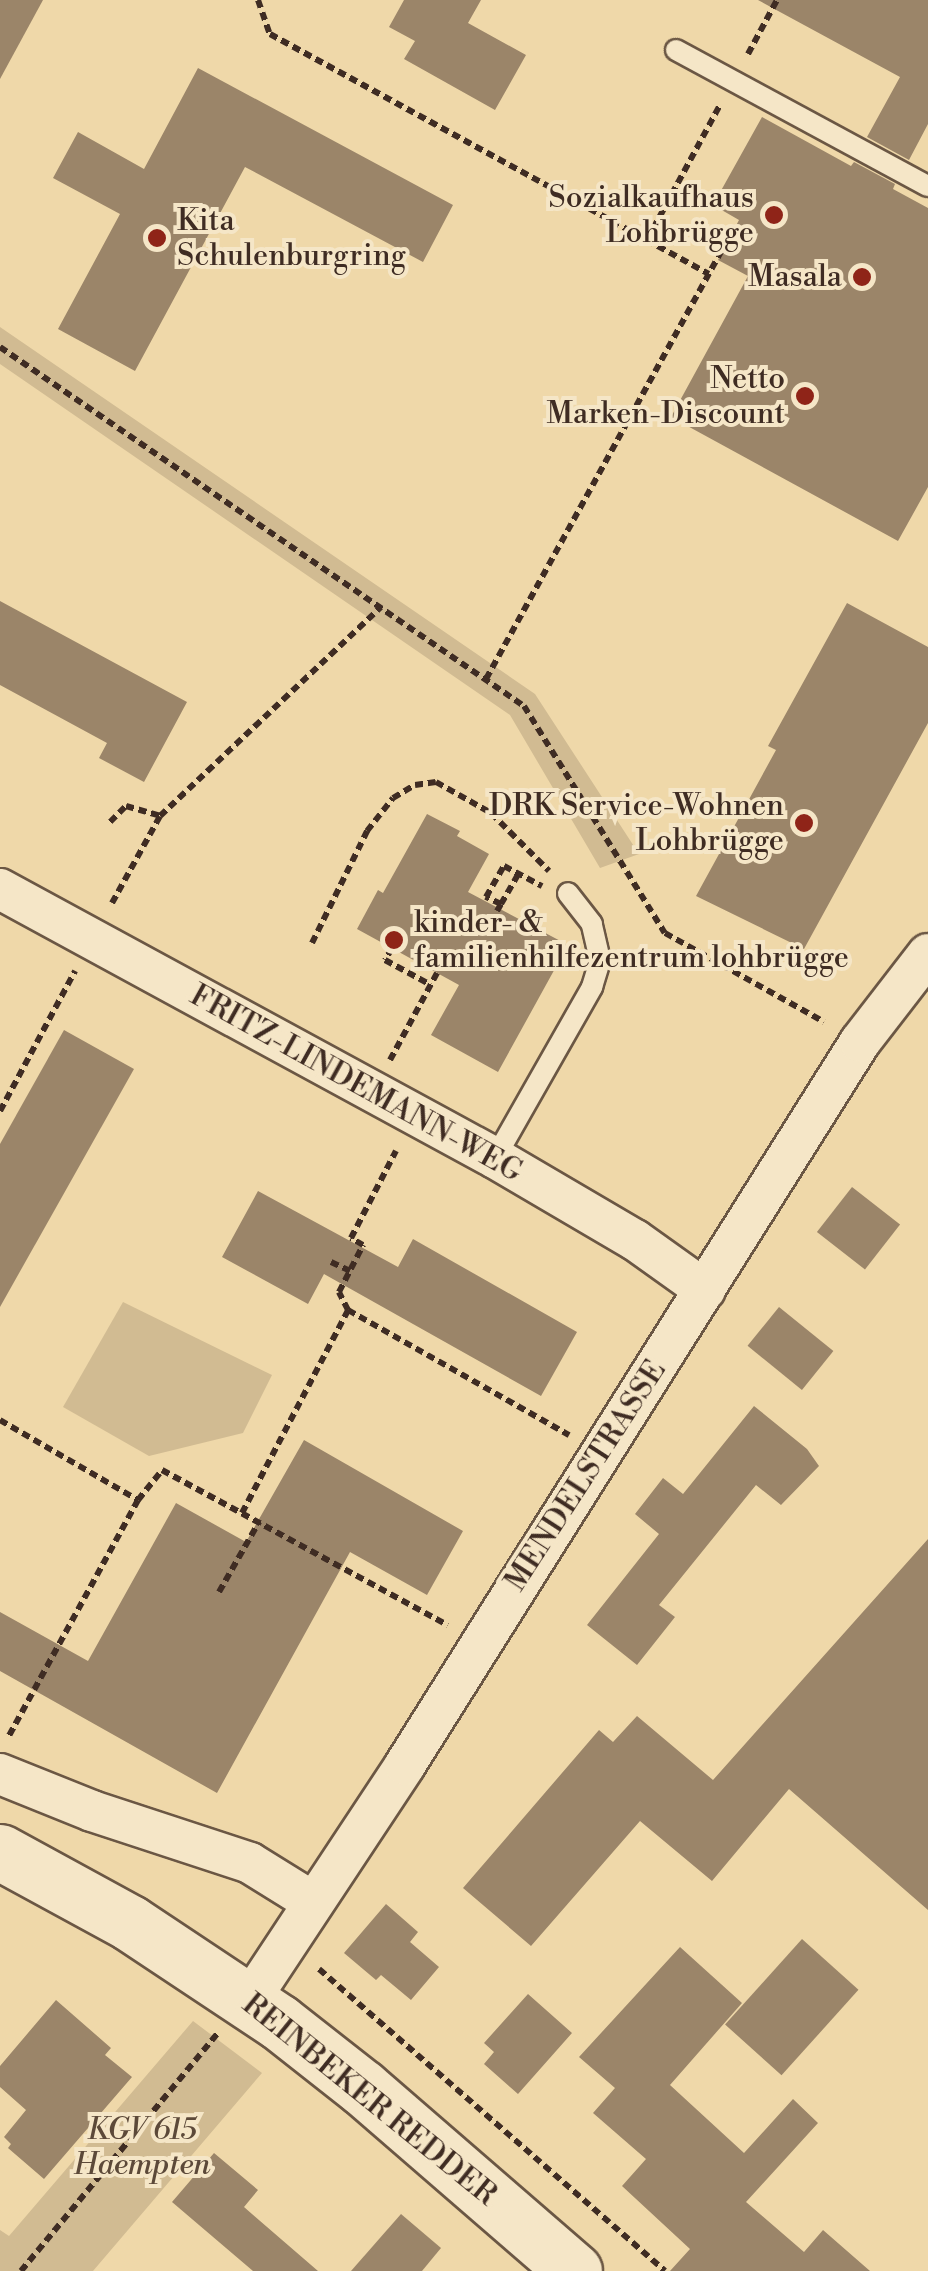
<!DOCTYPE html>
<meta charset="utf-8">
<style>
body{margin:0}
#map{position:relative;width:928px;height:2271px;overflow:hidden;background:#efd8a9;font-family:"Libre Bodoni",serif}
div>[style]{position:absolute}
.green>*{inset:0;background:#d1bb92}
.building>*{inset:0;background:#9b8569;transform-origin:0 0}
.path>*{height:6px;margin-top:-3px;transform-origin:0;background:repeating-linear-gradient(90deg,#3f2c23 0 8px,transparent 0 13px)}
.roads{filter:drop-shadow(2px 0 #6b5744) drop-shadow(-2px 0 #6b5744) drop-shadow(0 2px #6b5744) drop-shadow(0 -2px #6b5744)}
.lane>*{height:20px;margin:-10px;padding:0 10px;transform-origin:10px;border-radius:10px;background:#f5e6c7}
.street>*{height:40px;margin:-20px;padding:0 20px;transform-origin:20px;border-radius:20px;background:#f5e6c7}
.secondary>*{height:55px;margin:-27.5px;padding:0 27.5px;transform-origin:27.5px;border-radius:27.5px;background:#f5e6c7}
.dots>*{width:28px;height:28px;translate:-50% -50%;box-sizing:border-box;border:5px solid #f5e6c7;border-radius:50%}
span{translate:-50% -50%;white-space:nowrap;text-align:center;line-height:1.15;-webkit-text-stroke:8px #f5e6c7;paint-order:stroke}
.poi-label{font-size:30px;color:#3f2c23}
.right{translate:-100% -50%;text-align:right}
.left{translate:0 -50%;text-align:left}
.street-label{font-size:30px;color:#3f2c23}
.park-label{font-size:30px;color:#5c4939;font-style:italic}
</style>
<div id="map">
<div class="green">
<div style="clip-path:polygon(0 327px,535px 694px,639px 854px,600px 868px,510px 715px,0 364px)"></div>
<div style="clip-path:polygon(123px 1302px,272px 1375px,243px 1433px,149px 1456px,63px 1407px)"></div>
<div style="clip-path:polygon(193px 2021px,262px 2073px,93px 2271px,0 2271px,0 2230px,9px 2236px)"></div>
</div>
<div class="building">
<div style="clip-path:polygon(0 0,43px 0,0 79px)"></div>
<div style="clip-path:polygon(404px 0,481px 0,468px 23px,526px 55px,495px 110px,404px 59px,415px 41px,389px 27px)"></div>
<div style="clip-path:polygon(758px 0,928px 0,928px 124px,909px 160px,867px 137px,900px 77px)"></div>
<div style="clip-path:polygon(198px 68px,453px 205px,423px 262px,245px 167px,135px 371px,58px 329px,120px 214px,53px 178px,78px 132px,144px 169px)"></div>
<div style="clip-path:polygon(762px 117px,851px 166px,854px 162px,895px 184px,893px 189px,928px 208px,928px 487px,898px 541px,671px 417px,748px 276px,718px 260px,739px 220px,713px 205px)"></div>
<div style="clip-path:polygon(0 601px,187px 702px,144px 782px,99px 758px,107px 743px,0 685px)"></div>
<div style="clip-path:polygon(847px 603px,928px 647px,928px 723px,804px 949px,696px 896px,776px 750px,768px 746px)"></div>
<div style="clip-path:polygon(427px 814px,460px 831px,457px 836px,489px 854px,468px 892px,568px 945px,498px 1072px,431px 1035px,459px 985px,357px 929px,378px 890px,383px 893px)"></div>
<div style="clip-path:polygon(64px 1030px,134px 1069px,0 1307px,0 1144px)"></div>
<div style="left:852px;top:1187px;width:61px;height:57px;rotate:38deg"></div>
<div style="clip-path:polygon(258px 1191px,398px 1267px,413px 1239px,577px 1332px,541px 1396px,324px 1274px,308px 1304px,222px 1257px)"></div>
<div style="left:779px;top:1307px;width:70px;height:50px;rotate:39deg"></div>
<div style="clip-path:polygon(754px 1406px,807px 1449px,819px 1466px,781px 1505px,756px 1485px,659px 1605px,675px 1617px,637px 1665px,587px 1625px,659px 1534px,635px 1514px,663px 1478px,683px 1494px)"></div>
<div style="clip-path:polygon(304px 1440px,463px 1531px,427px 1595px,350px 1552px,217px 1793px,0 1671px,0 1612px,88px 1661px,176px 1503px,246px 1542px)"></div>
<div style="clip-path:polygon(928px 1539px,928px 1910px,789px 1789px,712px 1881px,640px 1821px,531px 1946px,463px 1888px,599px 1730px,613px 1742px,637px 1716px,713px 1780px)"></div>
<div style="clip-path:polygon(386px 1904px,418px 1932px,410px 1942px,439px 1967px,411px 2000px,381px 1975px,376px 1980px,344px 1953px)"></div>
<div style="left:802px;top:1939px;width:76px;height:115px;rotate:42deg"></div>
<div style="clip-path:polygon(680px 1947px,742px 2003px,670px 2085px,744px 2153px,793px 2099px,818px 2123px,746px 2202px,804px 2252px,823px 2230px,870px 2271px,670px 2271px,690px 2249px,622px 2186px,646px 2159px,593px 2113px,615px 2088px,579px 2057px)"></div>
<div style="clip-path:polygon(528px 1994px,572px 2033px,518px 2094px,484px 2064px,494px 2052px,484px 2043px)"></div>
<div style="clip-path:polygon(56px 2000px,111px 2048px,105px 2055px,132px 2077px,44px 2179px,8px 2148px,11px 2144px,4px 2137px,26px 2110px,0 2087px,0 2066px)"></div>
<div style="clip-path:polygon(214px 2153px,258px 2190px,244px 2207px,318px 2271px,253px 2271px,172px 2202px)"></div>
<div style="clip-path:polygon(401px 2214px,441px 2248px,422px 2271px,351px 2271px)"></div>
</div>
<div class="path">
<div style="left:258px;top:0;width:36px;rotate:71deg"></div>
<div style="left:270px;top:34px;width:500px;rotate:28.67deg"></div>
<div style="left:748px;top:54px;width:61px;rotate:-61.8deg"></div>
<div style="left:647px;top:240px;width:153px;rotate:-61.6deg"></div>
<div style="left:0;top:347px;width:635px;rotate:34.42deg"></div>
<div style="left:524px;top:706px;width:267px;rotate:58.2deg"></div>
<div style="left:665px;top:933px;width:182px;rotate:29.2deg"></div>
<div style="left:486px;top:679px;width:502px;rotate:-61.19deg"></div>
<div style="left:110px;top:822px;width:23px;rotate:-45deg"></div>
<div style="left:126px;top:806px;width:35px;rotate:16deg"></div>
<div style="left:112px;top:903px;width:99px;rotate:-61.1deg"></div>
<div style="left:160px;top:816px;width:304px;rotate:-43.4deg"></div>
<div style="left:501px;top:904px;width:36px;rotate:-60deg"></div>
<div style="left:497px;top:911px;width:8px;rotate:-60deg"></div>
<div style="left:501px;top:904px;width:17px;rotate:-155deg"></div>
<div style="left:486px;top:897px;width:36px;rotate:-60deg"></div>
<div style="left:504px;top:866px;width:43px;rotate:27.8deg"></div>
<div style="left:312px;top:943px;width:125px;rotate:-63.8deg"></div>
<div style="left:367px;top:831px;width:42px;rotate:-51.8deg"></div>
<div style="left:393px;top:798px;width:26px;rotate:-31deg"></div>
<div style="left:415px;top:785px;width:21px;rotate:-8deg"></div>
<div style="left:436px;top:782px;width:63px;rotate:29.4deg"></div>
<div style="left:491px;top:813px;width:82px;rotate:45deg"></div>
<div style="left:392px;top:948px;width:14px;rotate:120deg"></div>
<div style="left:385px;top:960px;width:52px;rotate:28.5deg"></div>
<div style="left:390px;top:1060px;width:99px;rotate:-61.6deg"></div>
<div style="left:0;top:1111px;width:159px;rotate:-61.8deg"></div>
<div style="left:331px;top:1262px;width:21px;rotate:25deg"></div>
<div style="left:348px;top:1310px;width:20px;rotate:-117deg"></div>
<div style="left:339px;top:1292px;width:53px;rotate:-62.9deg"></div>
<div style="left:363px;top:1245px;width:14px;rotate:-150deg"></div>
<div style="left:351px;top:1238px;width:98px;rotate:-62.7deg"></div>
<div style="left:0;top:1420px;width:160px;rotate:30.1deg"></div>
<div style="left:138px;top:1500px;width:269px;rotate:118.7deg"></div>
<div style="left:138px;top:1500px;width:38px;rotate:-51deg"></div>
<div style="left:162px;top:1470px;width:325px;rotate:28.5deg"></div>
<div style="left:242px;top:1513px;width:229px;rotate:-62.4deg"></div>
<div style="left:348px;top:1310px;width:254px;rotate:29.5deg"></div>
<div style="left:219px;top:1592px;width:81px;rotate:-60.3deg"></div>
<div style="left:319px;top:1969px;width:459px;rotate:41.1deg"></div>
<div style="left:21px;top:2271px;width:308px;rotate:-50.4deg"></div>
</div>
<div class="roads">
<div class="lane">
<div style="left:676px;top:50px;width:286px;rotate:28.4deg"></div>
<div style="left:495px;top:1158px;width:197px;rotate:-60.4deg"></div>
<div style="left:592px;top:987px;width:28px;rotate:-73deg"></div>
<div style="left:600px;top:960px;width:37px;rotate:-103deg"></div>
<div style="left:592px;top:924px;width:39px;rotate:-128deg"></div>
</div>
<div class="street">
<div style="left:0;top:889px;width:563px;rotate:28.52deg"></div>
<div style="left:495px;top:1158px;width:162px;rotate:30.4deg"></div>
<div style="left:635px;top:1240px;width:86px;rotate:35.5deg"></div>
<div style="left:0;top:1774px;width:99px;rotate:21.9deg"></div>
<div style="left:92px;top:1811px;width:166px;rotate:18.2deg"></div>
<div style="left:250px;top:1863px;width:74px;rotate:31.8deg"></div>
<div style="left:249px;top:2001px;width:283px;rotate:-56.5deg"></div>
<div style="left:405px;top:1765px;width:854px;rotate:-57.82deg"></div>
<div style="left:860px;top:1042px;width:111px;rotate:-52.3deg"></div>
</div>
<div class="secondary">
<div style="left:0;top:1852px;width:148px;rotate:28.6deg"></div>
<div style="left:130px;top:1923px;width:179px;rotate:33.6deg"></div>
<div style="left:279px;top:2022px;width:107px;rotate:38.2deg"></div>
<div style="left:363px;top:2088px;width:279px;rotate:40.9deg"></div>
</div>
</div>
<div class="dots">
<div style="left:774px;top:215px;background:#8f2418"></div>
<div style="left:157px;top:238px;background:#8f2418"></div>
<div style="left:862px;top:277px;background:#8f2418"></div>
<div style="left:805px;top:396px;background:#8f2418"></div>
<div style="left:804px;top:823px;background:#8f2418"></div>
<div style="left:394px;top:940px;background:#8f2418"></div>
</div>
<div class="poi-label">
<span class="right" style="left:754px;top:215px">Sozialkaufhaus<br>Lohbrügge</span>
<span class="left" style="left:177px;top:238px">Kita<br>Schulenburgring</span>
<span class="right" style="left:842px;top:277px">Masala</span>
<span class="right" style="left:785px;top:396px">Netto<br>Marken-Discount</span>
<span class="right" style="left:784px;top:823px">DRK Service-Wohnen<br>Lohbrügge</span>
<span class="left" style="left:414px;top:940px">kinder- &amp;<br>familienhilfezentrum lohbrügge</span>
</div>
<div class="street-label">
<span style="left:356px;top:1084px;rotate:29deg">FRITZ-LINDEMANN-WEG</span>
<span style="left:586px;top:1476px;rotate:-57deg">MENDELSTRASSE</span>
<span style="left:369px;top:2100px;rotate:39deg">REINBEKER REDDER</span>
</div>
<div class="park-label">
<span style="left:142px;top:2147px">KGV 615<br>Haempten</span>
</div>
</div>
